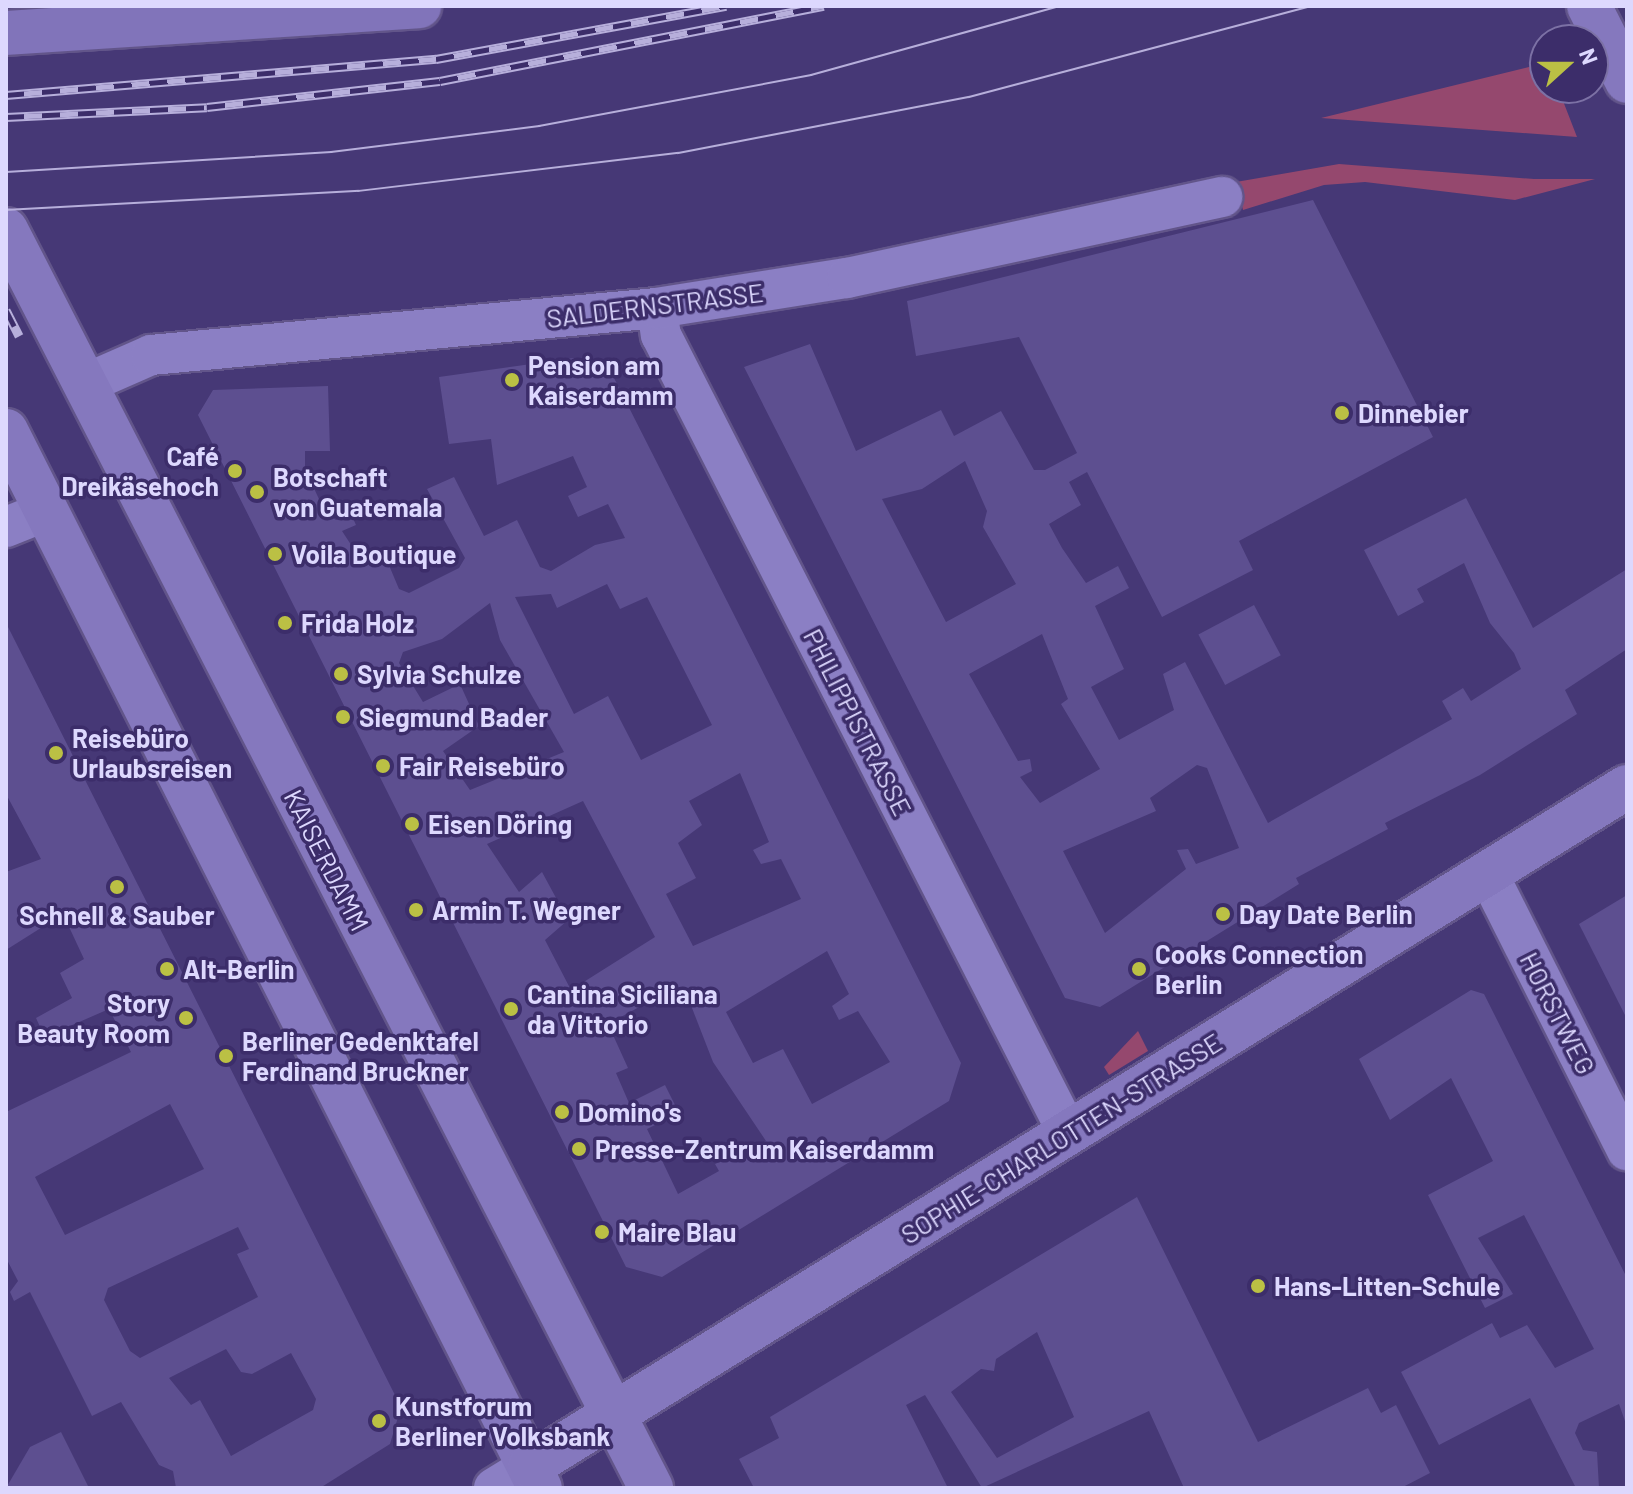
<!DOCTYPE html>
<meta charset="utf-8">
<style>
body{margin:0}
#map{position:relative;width:1633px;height:1494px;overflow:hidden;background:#463876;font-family:Barlow,sans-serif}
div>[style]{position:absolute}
.green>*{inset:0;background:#95486e}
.building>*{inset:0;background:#5d4f90;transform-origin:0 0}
.roads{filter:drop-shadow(2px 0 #62558a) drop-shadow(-2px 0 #62558a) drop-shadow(0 2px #62558a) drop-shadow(0 -2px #62558a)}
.minor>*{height:40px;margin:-20px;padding:0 20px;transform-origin:20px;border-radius:20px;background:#8b7fc4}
.major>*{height:44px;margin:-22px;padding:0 22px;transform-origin:22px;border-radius:22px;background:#8578be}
.highway>*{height:44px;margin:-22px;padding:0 22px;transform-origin:22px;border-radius:22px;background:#8174ba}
.tram>*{height:2px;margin:-1px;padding:0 1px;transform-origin:1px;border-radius:1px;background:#b7afdb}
.rail>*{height:9px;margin-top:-4.5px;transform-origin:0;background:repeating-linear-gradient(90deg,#3c2d6a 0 18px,#b7afdb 0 36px);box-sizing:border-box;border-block:2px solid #b7afdb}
.dots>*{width:22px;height:22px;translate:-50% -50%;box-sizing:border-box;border:4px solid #3c2d6a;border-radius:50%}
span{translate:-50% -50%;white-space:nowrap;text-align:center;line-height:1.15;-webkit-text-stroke:7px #3c2d6a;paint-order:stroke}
.street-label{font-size:26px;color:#ddd8fe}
.poi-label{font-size:26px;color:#ddd8fe;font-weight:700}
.left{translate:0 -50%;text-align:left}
.right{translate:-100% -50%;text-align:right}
.frame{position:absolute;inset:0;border:8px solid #ddd8fe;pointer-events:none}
.north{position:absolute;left:1529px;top:24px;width:80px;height:80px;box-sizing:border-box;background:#3c2d6a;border:2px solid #7c71a5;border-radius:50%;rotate:69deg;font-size:22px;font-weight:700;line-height:32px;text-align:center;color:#ddd8fe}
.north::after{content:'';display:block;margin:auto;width:28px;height:36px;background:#bbc044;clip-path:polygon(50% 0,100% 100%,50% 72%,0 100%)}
</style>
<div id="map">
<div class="green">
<div style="clip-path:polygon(1545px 63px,1545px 88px,1558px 88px,1577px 137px,1321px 118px)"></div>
<div style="clip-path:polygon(1339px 164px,1534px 179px,1595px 179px,1515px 200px,1365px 182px,1324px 185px,1243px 210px,1236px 182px)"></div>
<div style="clip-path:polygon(1138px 1031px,1148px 1051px,1109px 1075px,1104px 1067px)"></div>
</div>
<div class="building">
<div style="clip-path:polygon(evenodd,1313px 200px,1433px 437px,1239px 541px,1253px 570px,1162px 617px,1087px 472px,1069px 482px,1081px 505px,1049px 524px,1062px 548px,1086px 583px,1118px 566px,1129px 588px,1095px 606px,1124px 669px,1091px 687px,1119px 740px,1174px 710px,1163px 674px,1185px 662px,1268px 823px,1452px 719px,1442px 701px,1463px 688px,1471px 701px,1521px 669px,1514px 653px,1490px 623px,1464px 563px,1417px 589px,1424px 602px,1398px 616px,1364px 550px,1466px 498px,1533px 628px,1627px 569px,1627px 649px,1565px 690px,1577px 714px,1480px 775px,1385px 823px,1388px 829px,1296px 878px,1299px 884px,1100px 1007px,1065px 998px,744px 367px,810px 344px,856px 451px,941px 410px,954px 436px,1001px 411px,1034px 470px,1045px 470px,1077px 453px,1019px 337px,916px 356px,907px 301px,1313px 200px,965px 461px,987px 511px,983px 527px,1016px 584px,946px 622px,882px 499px,922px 489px,965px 461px,1313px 200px,1042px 634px,1068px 699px,1061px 704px,1100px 769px,1040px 803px,1020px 777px,1032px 771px,1030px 759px,1018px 761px,969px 674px,1042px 634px,1313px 200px,1197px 765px,1207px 768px,1239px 848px,1196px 864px,1188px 849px,1177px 850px,1186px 869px,1105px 933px,1063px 851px,1156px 811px,1150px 798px,1197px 765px)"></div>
<div style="clip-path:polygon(evenodd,574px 358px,613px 376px,961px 1063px,949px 1101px,662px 1277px,626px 1267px,198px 415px,213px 390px,328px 386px,330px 451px,305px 451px,305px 469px,325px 512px,336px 520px,352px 516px,356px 525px,342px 531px,361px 560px,383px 551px,399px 589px,409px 593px,459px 568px,465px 558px,427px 489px,454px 477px,484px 536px,517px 520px,540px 567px,551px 571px,595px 545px,625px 538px,608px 504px,578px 517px,568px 496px,587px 487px,573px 456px,497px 485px,491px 439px,449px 444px,439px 377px,574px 358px,607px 584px,620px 609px,647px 597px,712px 725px,641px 760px,608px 696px,574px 714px,515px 597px,551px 594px,557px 608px,607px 584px,574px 358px,490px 603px,500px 640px,564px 752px,470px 790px,443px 751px,479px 726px,460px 684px,423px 702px,399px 663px,403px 652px,442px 639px,490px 603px,574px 358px,740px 773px,769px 842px,753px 850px,761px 864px,781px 859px,801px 899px,693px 946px,666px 894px,696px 878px,678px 843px,702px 825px,689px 801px,740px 773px,574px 358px,583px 801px,655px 937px,571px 990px,545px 940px,568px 920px,542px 872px,519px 892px,487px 844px,583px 801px,574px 358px,827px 951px,849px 994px,832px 1006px,839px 1020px,858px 1011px,890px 1062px,812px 1104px,783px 1049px,753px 1063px,726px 1012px,827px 951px,574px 358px,676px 987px,685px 990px,713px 1062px,766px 1141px,715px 1164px,719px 1171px,678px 1194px,647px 1129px,679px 1113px,665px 1085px,629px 1103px,616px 1073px,628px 1068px,608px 1024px,676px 987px)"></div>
<div style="left:1254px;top:605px;width:57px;height:63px;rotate:62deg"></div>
<div style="clip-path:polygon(evenodd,6px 623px,401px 1407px,390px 1444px,320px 1488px,176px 1488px,173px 1471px,159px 1465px,121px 1402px,92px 1416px,30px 1292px,14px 1301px,10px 1292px,18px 1281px,6px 1258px,6px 1112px,131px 1052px,109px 1009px,54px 1033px,41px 1029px,36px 1018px,72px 998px,60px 973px,84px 959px,63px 914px,6px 950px,6px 872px,41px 859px,6px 794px,6px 623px,170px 1104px,204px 1169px,65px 1235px,35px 1177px,170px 1104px,6px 623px,238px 1227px,249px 1249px,237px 1254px,258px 1297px,140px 1358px,130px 1351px,104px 1300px,108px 1288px,238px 1227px,6px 623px,226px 1349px,241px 1372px,252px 1374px,291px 1353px,316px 1399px,313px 1410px,231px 1456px,200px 1400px,191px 1405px,169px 1378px,226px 1349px)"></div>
<div style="clip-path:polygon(1627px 895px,1627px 1019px,1579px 924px)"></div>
<div style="clip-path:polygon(1471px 990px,1484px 994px,1627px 1278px,1627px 1427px,1619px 1404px,1579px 1423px,1575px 1433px,1583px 1450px,1597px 1452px,1599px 1488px,1576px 1488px,1530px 1398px,1439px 1445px,1401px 1372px,1492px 1323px,1500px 1338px,1527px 1325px,1555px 1368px,1594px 1349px,1524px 1215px,1478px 1238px,1513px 1294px,1485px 1308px,1428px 1195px,1493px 1161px,1451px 1078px,1390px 1120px,1359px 1059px)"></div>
<div style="clip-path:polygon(evenodd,1137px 1197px,1258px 1442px,1368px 1388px,1381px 1413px,1396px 1405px,1430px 1473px,1401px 1488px,1184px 1488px,1149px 1411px,982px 1488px,925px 1395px,906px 1405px,948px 1488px,754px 1488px,739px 1459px,779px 1438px,770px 1417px,1137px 1197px,1037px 1332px,1074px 1417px,997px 1458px,951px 1392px,981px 1369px,994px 1371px,996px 1359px,1037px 1332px)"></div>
<div style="clip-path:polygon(61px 1432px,89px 1488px,6px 1488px,30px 1447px)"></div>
</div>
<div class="roads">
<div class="minor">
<div style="left:657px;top:308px;width:27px;rotate:82deg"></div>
<div style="left:661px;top:335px;width:896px;rotate:62.98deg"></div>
<div style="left:85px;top:384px;width:72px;rotate:-23.7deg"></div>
<div style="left:151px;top:355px;width:508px;rotate:-5.31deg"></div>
<div style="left:657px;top:308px;width:192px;rotate:-9deg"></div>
<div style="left:847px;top:278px;width:384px;rotate:-12.2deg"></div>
<div style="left:6px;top:527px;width:43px;rotate:-21.8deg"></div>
<div style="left:1489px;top:876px;width:307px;rotate:63.3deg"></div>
<div style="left:494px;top:1488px;width:42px;rotate:-31.4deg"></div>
</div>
<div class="major">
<div style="left:1589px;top:6px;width:84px;rotate:63.1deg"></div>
<div style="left:6px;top:230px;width:1414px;rotate:62.85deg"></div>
<div style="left:6px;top:431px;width:1184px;rotate:63.2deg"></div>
<div style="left:530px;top:1466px;width:1290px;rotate:-31.76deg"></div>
</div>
<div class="highway">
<div style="left:6px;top:33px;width:414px;rotate:-3.7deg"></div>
</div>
</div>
<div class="tram">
<div style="left:6px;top:172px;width:326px;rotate:-3.5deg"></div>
<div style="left:331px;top:152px;width:210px;rotate:-7.1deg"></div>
<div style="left:539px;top:126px;width:277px;rotate:-10.6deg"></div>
<div style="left:811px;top:75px;width:257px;rotate:-15.5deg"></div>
<div style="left:6px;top:210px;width:353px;rotate:-3.1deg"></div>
<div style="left:358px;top:191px;width:322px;rotate:-6.8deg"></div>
<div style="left:678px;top:153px;width:296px;rotate:-10.9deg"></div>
<div style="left:969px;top:97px;width:354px;rotate:-14.9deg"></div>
</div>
<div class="rail">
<div style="left:6px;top:95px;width:432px;rotate:-4.8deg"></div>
<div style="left:436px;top:59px;width:295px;rotate:-10.4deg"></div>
<div style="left:6px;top:117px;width:201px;rotate:-2.8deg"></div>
<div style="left:207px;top:107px;width:234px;rotate:-6.4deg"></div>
<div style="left:440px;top:81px;width:391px;rotate:-11.1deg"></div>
<div style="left:6px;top:310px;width:29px;rotate:63deg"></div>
</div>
<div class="dots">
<div style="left:512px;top:380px;background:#bbc044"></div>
<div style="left:1342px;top:413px;background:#bbc044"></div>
<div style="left:235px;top:471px;background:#bbc044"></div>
<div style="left:257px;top:492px;background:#bbc044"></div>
<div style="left:275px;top:554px;background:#bbc044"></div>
<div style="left:285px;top:623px;background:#bbc044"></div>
<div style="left:341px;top:674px;background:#bbc044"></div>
<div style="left:343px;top:717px;background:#bbc044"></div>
<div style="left:56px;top:753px;background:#bbc044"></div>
<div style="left:383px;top:766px;background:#bbc044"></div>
<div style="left:412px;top:824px;background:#bbc044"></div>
<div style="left:117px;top:887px;background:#bbc044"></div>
<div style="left:416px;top:910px;background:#bbc044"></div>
<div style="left:1223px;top:914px;background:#bbc044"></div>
<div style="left:167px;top:969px;background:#bbc044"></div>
<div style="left:1139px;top:969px;background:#bbc044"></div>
<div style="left:511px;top:1009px;background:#bbc044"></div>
<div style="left:186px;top:1018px;background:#bbc044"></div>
<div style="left:226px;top:1056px;background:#bbc044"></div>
<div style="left:562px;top:1112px;background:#bbc044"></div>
<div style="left:579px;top:1149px;background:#bbc044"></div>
<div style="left:602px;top:1232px;background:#bbc044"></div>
<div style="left:1258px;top:1286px;background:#bbc044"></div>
<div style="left:379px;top:1421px;background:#bbc044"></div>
</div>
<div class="street-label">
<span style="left:655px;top:305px;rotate:-7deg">SALDERNSTRASSE</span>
<span style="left:858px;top:722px;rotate:63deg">PHILIPPISTRASSE</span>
<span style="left:327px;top:860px;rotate:63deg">KAISERDAMM</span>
<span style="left:1558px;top:1013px;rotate:63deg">HORSTWEG</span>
<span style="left:1061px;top:1138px;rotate:-32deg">SOPHIE-CHARLOTTEN-STRASSE</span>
</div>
<div class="poi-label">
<span class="left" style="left:528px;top:380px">Pension am<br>Kaiserdamm</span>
<span class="left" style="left:1358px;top:413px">Dinnebier</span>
<span class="right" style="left:219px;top:471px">Café<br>Dreikäsehoch</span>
<span class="left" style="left:273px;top:492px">Botschaft<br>von Guatemala</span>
<span class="left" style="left:291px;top:554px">Voila Boutique</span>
<span class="left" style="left:301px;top:623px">Frida Holz</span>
<span class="left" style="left:357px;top:674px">Sylvia Schulze</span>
<span class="left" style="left:359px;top:717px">Siegmund Bader</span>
<span class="left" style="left:72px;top:753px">Reisebüro<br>Urlaubsreisen</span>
<span class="left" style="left:399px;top:766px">Fair Reisebüro</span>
<span class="left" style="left:428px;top:824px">Eisen Döring</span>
<span class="left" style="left:432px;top:910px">Armin T. Wegner</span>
<span class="left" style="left:1239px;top:914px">Day Date Berlin</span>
<span style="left:117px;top:915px">Schnell &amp; Sauber</span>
<span class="left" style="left:1155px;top:969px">Cooks Connection<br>Berlin</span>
<span class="left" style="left:183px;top:969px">Alt-Berlin</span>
<span class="left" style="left:527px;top:1009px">Cantina Siciliana<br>da Vittorio</span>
<span class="right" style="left:170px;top:1018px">Story<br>Beauty Room</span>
<span class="left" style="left:242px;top:1056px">Berliner Gedenktafel<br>Ferdinand Bruckner</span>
<span class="left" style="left:578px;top:1112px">Domino's</span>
<span class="left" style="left:595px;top:1149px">Presse-Zentrum Kaiserdamm</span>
<span class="left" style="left:618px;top:1232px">Maire Blau</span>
<span class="left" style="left:1274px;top:1286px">Hans-Litten-Schule</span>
<span class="left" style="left:395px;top:1421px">Kunstforum<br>Berliner Volksbank</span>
</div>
<div class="frame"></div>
<div class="north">N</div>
</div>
